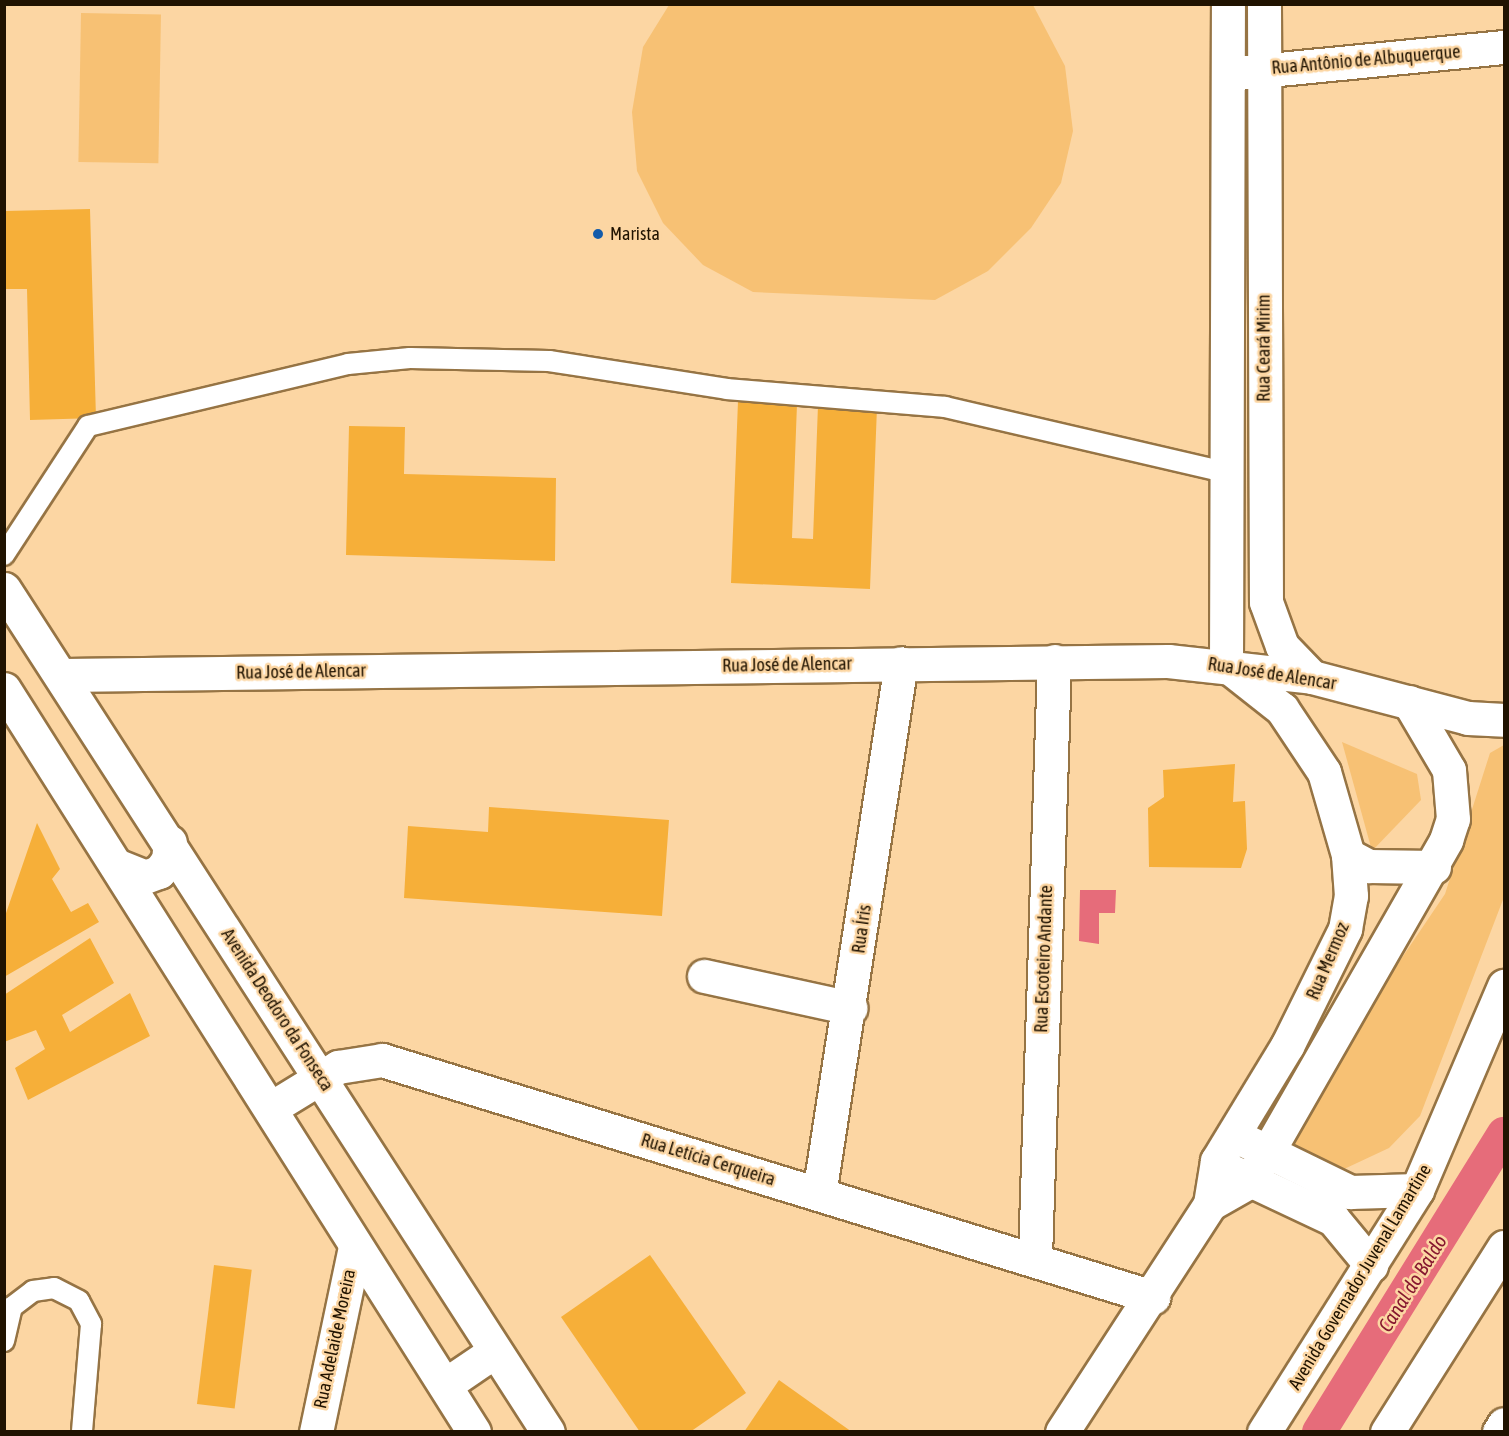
<!DOCTYPE html>
<meta charset="utf-8">
<style>
body{margin:0}
#map{position:relative;width:1509px;height:1436px;overflow:hidden;background:#fcd6a3;font-family:"Asap Condensed",sans-serif}
div>[style]{position:absolute}
.green>*{inset:0;background:#f7c174;transform-origin:0 0}
.water>*{inset:0;background:#e66c7a}
.canal>*{height:34px;margin:-17px;padding:0 17px;transform-origin:17px;border-radius:17px;background:#e66c7a}
.building>*{inset:0;background:#f6af39;transform-origin:0 0}
.roads{filter:drop-shadow(2px 0 #967444) drop-shadow(-2px 0 #967444) drop-shadow(0 2px #967444) drop-shadow(0 -2px #967444)}
.service>*{height:20px;margin:-10px;padding:0 10px;transform-origin:10px;border-radius:10px;background:#fff}
.minor>*{height:33px;margin:-16.5px;padding:0 16.5px;transform-origin:16.5px;border-radius:16.5px;background:#fff}
.tertiary>*{height:33px;margin:-16.5px;padding:0 16.5px;transform-origin:16.5px;border-radius:16.5px;background:#fff}
.secondary>*{height:33px;margin:-16.5px;padding:0 16.5px;transform-origin:16.5px;border-radius:16.5px;background:#fff}
.dots>*{width:16px;height:16px;translate:-50% -50%;box-sizing:border-box;border:3px solid #fcd6a3;border-radius:50%}
span{translate:-50% -50%;white-space:nowrap;text-align:center;line-height:1.15;-webkit-text-stroke:5px #fcd6a3;paint-order:stroke}
.street-label{font-size:18px;color:#201301}
.poi-label{font-size:18px;color:#201301}
.left{translate:0 -50%;text-align:left}
.water-label{font-size:20px;color:#86172f;font-style:italic}
.frame{position:absolute;inset:0;border:6px solid #201301;pointer-events:none}
</style>
<div id="map">
<div class="green">
<div style="clip-path:polygon(669px 5px,1033px 5px,1065px 66px,1073px 131px,1061px 183px,1031px 228px,988px 271px,935px 300px,753px 292px,703px 265px,663px 223px,637px 171px,632px 112px,643px 47px)"></div>
<div style="left:81px;top:13px;width:80px;height:149px;rotate:1deg"></div>
<div style="clip-path:polygon(1342px 742px,1417px 774px,1421px 800px,1372px 851px)"></div>
<div style="clip-path:polygon(1504px 745px,1504px 897px,1420px 1116px,1389px 1148px,1342px 1170px,1300px 1160px,1285px 1131px,1445px 894px,1490px 753px)"></div>
</div>
<div class="water">
<div style="clip-path:polygon(1080px 890px,1116px 890px,1115px 913px,1099px 913px,1099px 944px,1079px 941px)"></div>
</div>
<div class="canal">
<div style="left:1319px;top:1432px;width:351px;rotate:-58.2deg"></div>
</div>
<div class="building">
<div style="clip-path:polygon(90px 209px,96px 418px,30px 420px,27px 289px,5px 289px,5px 211px)"></div>
<div style="clip-path:polygon(738px 401px,797px 404px,792px 538px,813px 539px,818px 405px,877px 407px,870px 589px,731px 583px)"></div>
<div style="clip-path:polygon(349px 426px,405px 427px,404px 474px,556px 478px,555px 561px,346px 555px)"></div>
<div style="clip-path:polygon(1235px 764px,1233px 802px,1245px 801px,1247px 849px,1241px 868px,1149px 867px,1148px 808px,1164px 797px,1163px 770px)"></div>
<div style="clip-path:polygon(489px 807px,669px 820px,662px 916px,404px 898px,408px 826px,488px 832px)"></div>
<div style="clip-path:polygon(37px 823px,60px 869px,52px 879px,71px 912px,88px 903px,99px 922px,4px 977px,4px 919px)"></div>
<div style="clip-path:polygon(90px 938px,114px 983px,62px 1015px,70px 1032px,130px 993px,150px 1036px,28px 1100px,15px 1068px,45px 1049px,36px 1030px,4px 1042px,4px 995px)"></div>
<div style="clip-path:polygon(650px 1255px,746px 1393px,690px 1432px,640px 1432px,561px 1317px)"></div>
<div style="left:214px;top:1265px;width:38px;height:140px;rotate:7deg"></div>
<div style="clip-path:polygon(779px 1380px,852px 1432px,744px 1432px)"></div>
</div>
<div class="roads">
<div class="service">
<div style="left:4px;top:555px;width:154px;rotate:-56.9deg"></div>
<div style="left:88px;top:426px;width:267px;rotate:-13.4deg"></div>
<div style="left:348px;top:364px;width:62px;rotate:-5.5deg"></div>
<div style="left:410px;top:358px;width:139px;rotate:1.2deg"></div>
<div style="left:549px;top:361px;width:180px;rotate:8.9deg"></div>
<div style="left:727px;top:389px;width:219px;rotate:4.7deg"></div>
<div style="left:945px;top:407px;width:287px;rotate:13.1deg"></div>
<div style="left:4px;top:1341px;width:35px;rotate:-77deg"></div>
<div style="left:12px;top:1307px;width:26px;rotate:-37deg"></div>
<div style="left:33px;top:1291px;width:21px;rotate:-8deg"></div>
<div style="left:54px;top:1288px;width:28px;rotate:27deg"></div>
<div style="left:79px;top:1301px;width:26px;rotate:62deg"></div>
<div style="left:91px;top:1324px;width:108px;rotate:94.8deg"></div>
</div>
<div class="minor">
<div style="left:1228px;top:74px;width:277px;rotate:-5.6deg"></div>
<div style="left:1348px;top:855px;width:24px;rotate:28deg"></div>
<div style="left:1369px;top:866px;width:65px;rotate:0.9deg"></div>
<div style="left:704px;top:976px;width:150px;rotate:12.3deg"></div>
<div style="left:271px;top:1108px;width:79px;rotate:-31.5deg"></div>
<div style="left:338px;top:1067px;width:45px;rotate:-9deg"></div>
<div style="left:382px;top:1060px;width:807px;rotate:17.09deg"></div>
<div style="left:1248px;top:1142px;width:114px;rotate:26.1deg"></div>
<div style="left:1350px;top:1192px;width:67px;rotate:-1.7deg"></div>
<div style="left:1229px;top:1170px;width:115px;rotate:25.2deg"></div>
<div style="left:1333px;top:1219px;width:60px;rotate:50.4deg"></div>
<div style="left:819px;top:1194px;width:537px;rotate:-81.22deg"></div>
<div style="left:1210px;top:1204px;width:43px;rotate:-29.6deg"></div>
<div style="left:1247px;top:1183px;width:36px;rotate:-56deg"></div>
<div style="left:1267px;top:1153px;width:361px;rotate:-60.2deg"></div>
<div style="left:1446px;top:840px;width:22px;rotate:-72deg"></div>
<div style="left:1453px;top:819px;width:49px;rotate:-94.7deg"></div>
<div style="left:1449px;top:770px;width:79px;rotate:-120.5deg"></div>
<div style="left:1035px;top:1257px;width:596px;rotate:-88.17deg"></div>
<div style="left:316px;top:1432px;width:189px;rotate:-78.1deg"></div>
<div style="left:1062px;top:1432px;width:272px;rotate:-57deg"></div>
<div style="left:1210px;top:1204px;width:44px;rotate:-80.8deg"></div>
<div style="left:1217px;top:1161px;width:135px;rotate:-58.7deg"></div>
<div style="left:1287px;top:1046px;width:131px;rotate:-63.6deg"></div>
<div style="left:1345px;top:929px;width:34px;rotate:-80deg"></div>
<div style="left:1351px;top:896px;width:41px;rotate:-94.2deg"></div>
<div style="left:1348px;top:855px;width:86px;rotate:-106.1deg"></div>
<div style="left:1324px;top:772px;width:76px;rotate:-123.7deg"></div>
<div style="left:1282px;top:709px;width:71px;rotate:-141.8deg"></div>
<div style="left:1499px;top:1432px;width:9px;rotate:-58deg"></div>
</div>
<div class="tertiary">
<div style="left:1264px;top:4px;width:598px;rotate:89.81deg"></div>
<div style="left:1266px;top:602px;width:47px;rotate:70deg"></div>
<div style="left:1282px;top:646px;width:43px;rotate:45.9deg"></div>
<div style="left:1226px;top:665px;width:661px;rotate:-89.83deg"></div>
<div style="left:64px;top:675px;width:1104px;rotate:-0.73deg"></div>
<div style="left:1168px;top:661px;width:145px;rotate:6.3deg"></div>
<div style="left:1312px;top:677px;width:161px;rotate:14.7deg"></div>
<div style="left:1468px;top:718px;width:36px;rotate:3deg"></div>
</div>
<div class="secondary">
<div style="left:4px;top:589px;width:1003px;rotate:57.17deg"></div>
<div style="left:4px;top:689px;width:879px;rotate:57.68deg"></div>
<div style="left:116px;top:865px;width:31px;rotate:22deg"></div>
<div style="left:145px;top:877px;width:15px;rotate:-20deg"></div>
<div style="left:159px;top:872px;width:15px;rotate:-53deg"></div>
<div style="left:168px;top:860px;width:18px;rotate:-84deg"></div>
<div style="left:445px;top:1385px;width:60px;rotate:-34.2deg"></div>
<div style="left:1264px;top:1432px;width:286px;rotate:-57.7deg"></div>
<div style="left:1417px;top:1190px;width:222px;rotate:-66.9deg"></div>
<div style="left:1387px;top:1432px;width:219px;rotate:-57.7deg"></div>
</div>
</div>
<div class="dots">
<div style="left:598px;top:234px;background:#135baa"></div>
</div>
<div class="street-label">
<span style="left:1366px;top:60px;rotate:-5deg">Rua Antônio de Albuquerque</span>
<span style="left:1264px;top:348px;rotate:-90deg">Rua Ceará Mirim</span>
<span style="left:787px;top:665px;rotate:-1deg">Rua José de Alencar</span>
<span style="left:301px;top:672px;rotate:-1deg">Rua José de Alencar</span>
<span style="left:1272px;top:674px;rotate:9deg">Rua José de Alencar</span>
<span style="left:862px;top:929px;rotate:-82deg">Rua Íris</span>
<span style="left:1044px;top:959px;rotate:-88deg">Rua Escoteiro Andante</span>
<span style="left:1328px;top:961px;rotate:-67deg">Rua Mermoz</span>
<span style="left:277px;top:1010px;rotate:57deg">Avenida Deodoro da Fonseca</span>
<span style="left:708px;top:1160px;rotate:17deg">Rua Letícia Cerqueira</span>
<span style="left:1360px;top:1277px;rotate:-59deg">Avenida Governador Juvenal Lamartine</span>
<span style="left:335px;top:1339px;rotate:-78deg">Rua Adelaide Moreira</span>
</div>
<div class="poi-label">
<span class="left" style="left:610px;top:234px">Marista</span>
</div>
<div class="water-label">
<span style="left:1412px;top:1283px;rotate:-58deg">Canal do Baldo</span>
</div>
<div class="frame"></div>
</div>
